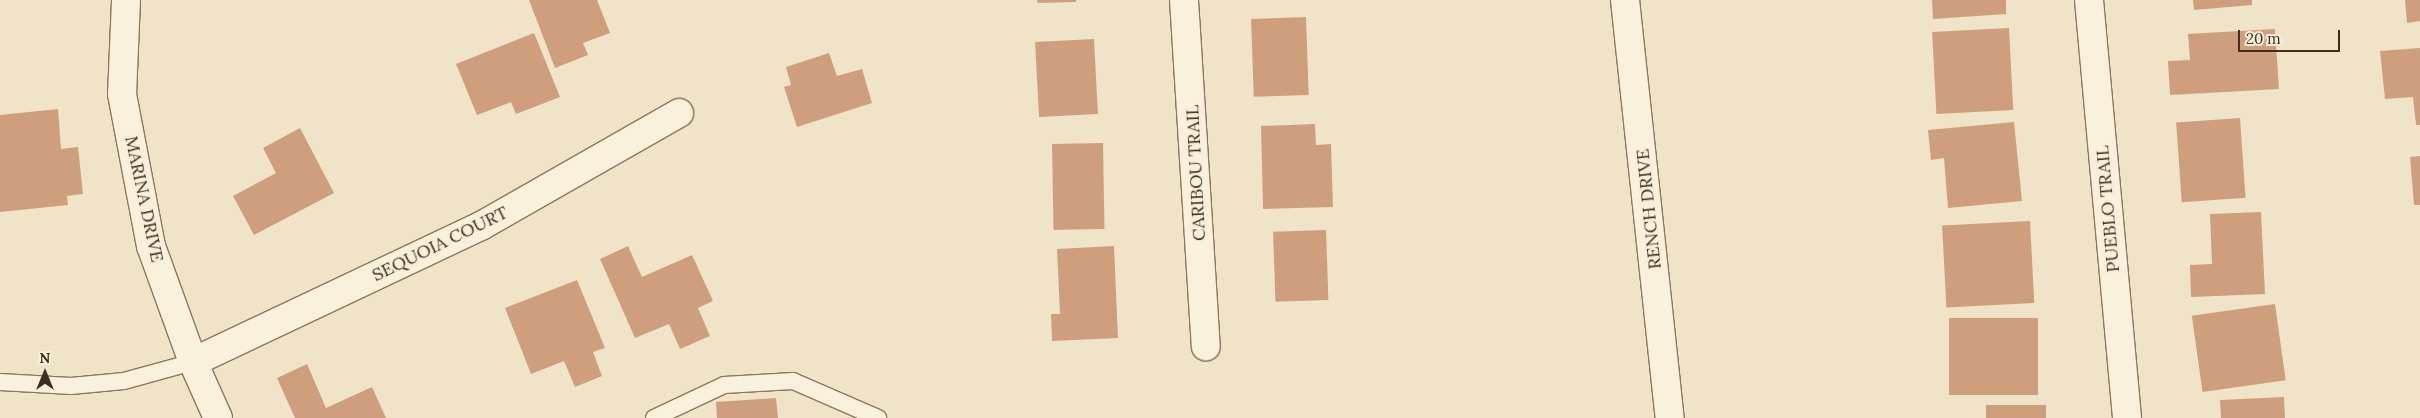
<!DOCTYPE html>
<style>
body{margin:0}
#map{position:relative;width:2420px;height:418px;overflow:hidden;background:#f0e4c8;font-family:Lora,serif}
div>[style]{position:absolute}
.building>*{inset:0;background:#cf9f7d;transform-origin:0 0}
.roads{filter:drop-shadow(1px 0 #8d765c) drop-shadow(-1px 0 #8d765c) drop-shadow(0 1px #8d765c) drop-shadow(0 -1px #8d765c)}
.service>*{height:16px;margin:-8px;padding:0 8px;transform-origin:8px;border-radius:8px;background:#faf1dc}
.minor>*{height:28px;margin:-14px;padding:0 14px;transform-origin:14px;border-radius:14px;background:#faf1dc}
.tertiary>*{height:28px;margin:-14px;padding:0 14px;transform-origin:14px;border-radius:14px;background:#faf1dc}
span{translate:-50% -50%;white-space:nowrap;text-align:center;line-height:1.15;-webkit-text-stroke:4.5px #f7eed8;paint-order:stroke}
.street-label{font-size:18px;color:#3d2e20}
.north{position:absolute;left:20px;top:348px;width:50px;height:50px;-webkit-text-stroke:4px #f7eed8;paint-order:stroke;rotate:0deg;font-size:14px;font-weight:700;line-height:20px;text-align:center;color:#3d2e20}
.north::after{content:'';display:block;margin:auto;width:18px;height:22px;background:#3d2e20;clip-path:polygon(50% 0,100% 100%,50% 72%,0 100%)}
.scale{position:absolute;left:2238px;top:30px;width:102px;height:22px;box-sizing:border-box;border:2px solid #3d2e20;border-top:0;padding-left:6px;font-size:15px;line-height:18px;white-space:nowrap;color:#3d2e20;-webkit-text-stroke:4px #f7eed8;paint-order:stroke}
</style>
<div id="map">
<div class="building">
<div style="clip-path:polygon(529px 0,597px 0,610px 33px,583px 43px,588px 55px,555px 68px)"></div>
<div style="clip-path:polygon(1037px 0,1076px 0,1076px 2px,1038px 3px)"></div>
<div style="clip-path:polygon(1932px 0,2006px 0,2006px 14px,1933px 19px)"></div>
<div style="clip-path:polygon(2193px 0,2252px 0,2252px 5px,2194px 10px)"></div>
<div style="clip-path:polygon(2405px 0,2420px 0,2420px 21px,2407px 23px)"></div>
<div style="left:1306px;top:17px;width:78px;height:55px;rotate:88deg"></div>
<div style="left:2009px;top:28px;width:82px;height:77px;rotate:87deg"></div>
<div style="clip-path:polygon(2275px 29px,2279px 89px,2170px 95px,2168px 61px,2190px 60px,2188px 34px)"></div>
<div style="clip-path:polygon(534px 33px,560px 97px,516px 114px,511px 102px,477px 115px,456px 64px)"></div>
<div style="left:1094px;top:39px;width:75px;height:59px;rotate:87deg"></div>
<div style="clip-path:polygon(2420px 48px,2420px 125px,2416px 125px,2413px 97px,2385px 99px,2380px 51px)"></div>
<div style="clip-path:polygon(829px 53px,837px 76px,862px 69px,872px 103px,797px 127px,784px 87px,791px 85px,786px 67px)"></div>
<div style="clip-path:polygon(58px 109px,61px 149px,78px 147px,83px 194px,67px 196px,68px 205px,0 212px,0 115px)"></div>
<div style="left:2240px;top:118px;width:80px;height:64px;rotate:86deg"></div>
<div style="clip-path:polygon(2014px 122px,2022px 201px,1948px 208px,1944px 158px,1931px 160px,1928px 130px)"></div>
<div style="clip-path:polygon(1315px 124px,1316px 145px,1331px 144px,1333px 207px,1263px 209px,1261px 126px)"></div>
<div style="clip-path:polygon(300px 128px,334px 193px,254px 235px,233px 196px,276px 173px,263px 148px)"></div>
<div style="left:1103px;top:143px;width:86px;height:51px;rotate:89deg"></div>
<div style="clip-path:polygon(2420px 156px,2420px 205px,2414px 205px,2410px 157px)"></div>
<div style="clip-path:polygon(2261px 212px,2265px 294px,2191px 297px,2190px 265px,2212px 264px,2210px 214px)"></div>
<div style="left:2030px;top:221px;width:82px;height:88px;rotate:87deg"></div>
<div style="left:1326px;top:230px;width:70px;height:53px;rotate:88deg"></div>
<div style="clip-path:polygon(628px 246px,642px 277px,692px 255px,713px 301px,698px 308px,710px 336px,680px 349px,669px 324px,635px 338px,600px 259px)"></div>
<div style="clip-path:polygon(1114px 246px,1118px 338px,1052px 341px,1051px 314px,1060px 314px,1057px 249px)"></div>
<div style="clip-path:polygon(577px 280px,605px 348px,593px 352px,602px 376px,575px 387px,564px 361px,531px 374px,505px 308px)"></div>
<div style="left:2275px;top:304px;width:77px;height:84px;rotate:82deg"></div>
<div style="left:1949px;top:318px;width:89px;height:77px"></div>
<div style="clip-path:polygon(307px 364px,326px 408px,372px 387px,386px 418px,295px 418px,277px 378px)"></div>
<div style="clip-path:polygon(2284px 397px,2285px 418px,2221px 418px,2220px 400px)"></div>
<div style="clip-path:polygon(776px 398px,778px 418px,717px 418px,716px 402px)"></div>
<div style="left:1986px;top:405px;width:60px;height:13px"></div>
</div>
<div class="roads">
<div class="service">
<div style="left:0;top:382px;width:71px;rotate:3.2deg"></div>
<div style="left:71px;top:386px;width:53px;rotate:-5.4deg"></div>
<div style="left:124px;top:381px;width:72px;rotate:-15.4deg"></div>
<div style="left:654px;top:418px;width:77px;rotate:-25.2deg"></div>
<div style="left:724px;top:385px;width:69px;rotate:-3.3deg"></div>
<div style="left:793px;top:381px;width:93px;rotate:23.5deg"></div>
</div>
<div class="minor">
<div style="left:1184px;top:0;width:347px;rotate:86.4deg"></div>
<div style="left:1625px;top:0;width:420px;rotate:83.9deg"></div>
<div style="left:2089px;top:0;width:420px;rotate:84.8deg"></div>
<div style="left:193px;top:362px;width:318px;rotate:-25.3deg"></div>
<div style="left:481px;top:226px;width:228px;rotate:-29.7deg"></div>
</div>
<div class="tertiary">
<div style="left:126px;top:0;width:94px;rotate:92.4deg"></div>
<div style="left:122px;top:94px;width:155px;rotate:79.2deg"></div>
<div style="left:151px;top:246px;width:123px;rotate:70.1deg"></div>
<div style="left:193px;top:362px;width:61px;rotate:65.9deg"></div>
</div>
</div>
<div class="street-label">
<span style="left:1196px;top:173px;rotate:-93deg">CARIBOU TRAIL</span>
<span style="left:144px;top:199px;rotate:78deg">MARINA DRIVE</span>
<span style="left:1649px;top:209px;rotate:-96deg">RENCH DRIVE</span>
<span style="left:2108px;top:209px;rotate:-95deg">PUEBLO TRAIL</span>
<span style="left:440px;top:244px;rotate:-26deg">SEQUOIA COURT</span>
</div>
<div class="north">N</div>
<div class="scale">20 m</div>
</div>
